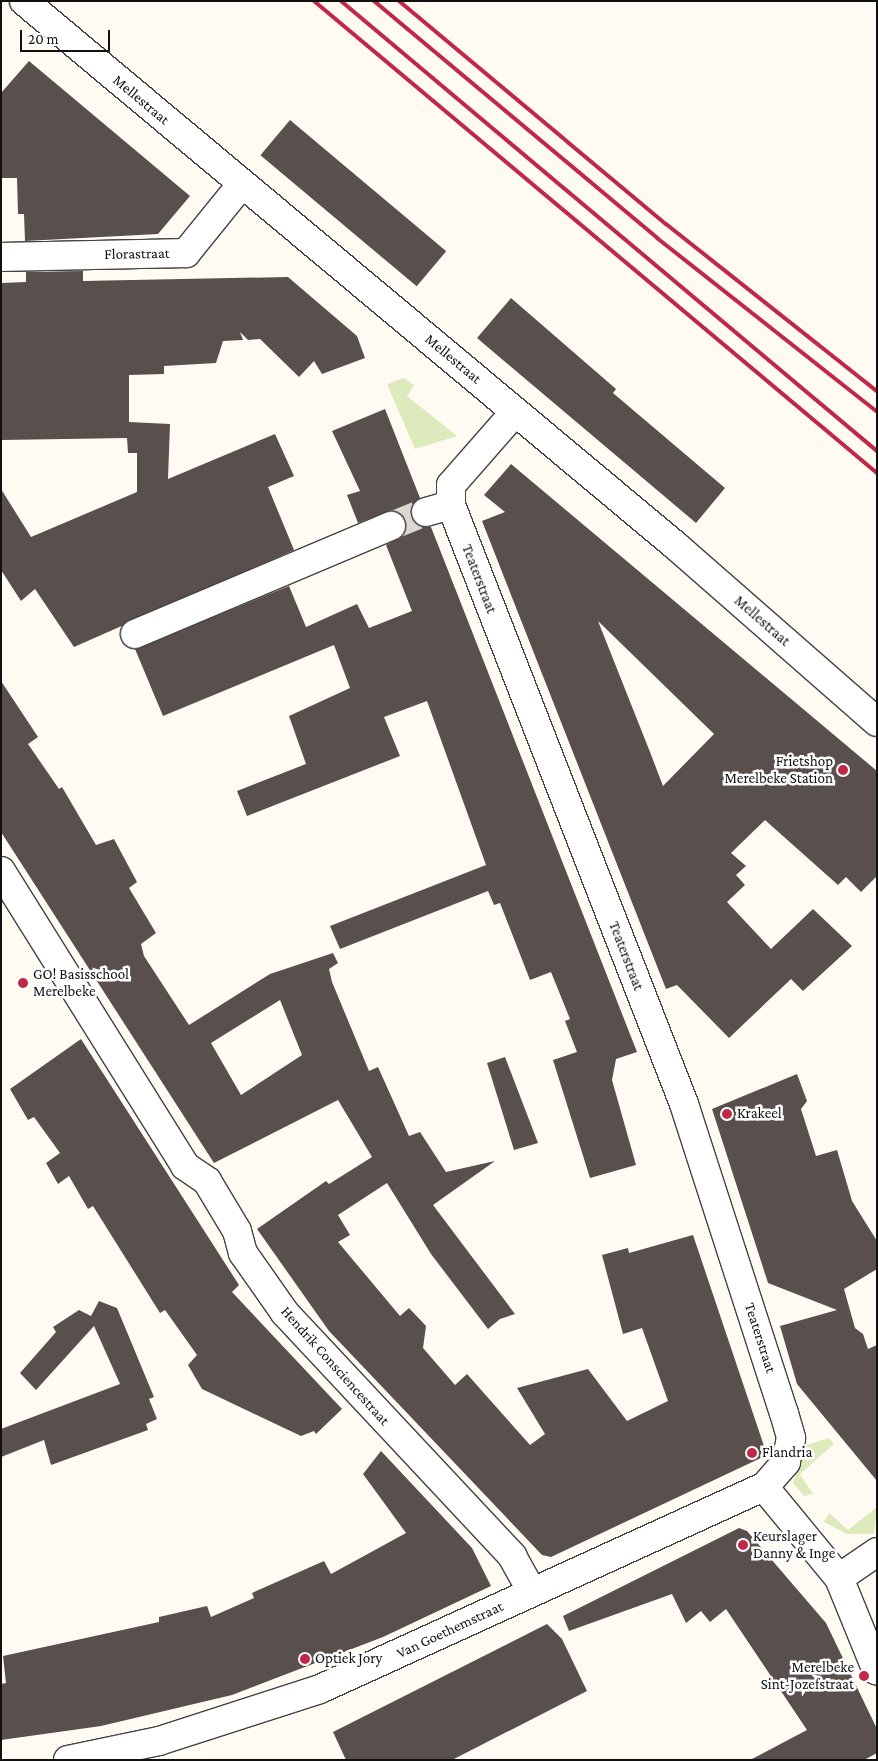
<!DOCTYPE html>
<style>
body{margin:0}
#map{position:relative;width:878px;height:1761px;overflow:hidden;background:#fffbf3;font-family:"Crimson Pro",serif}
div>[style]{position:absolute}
.green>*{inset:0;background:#dceabc}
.building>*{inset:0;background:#594f4c;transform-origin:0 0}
.minor-tunnel>*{height:28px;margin-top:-14px;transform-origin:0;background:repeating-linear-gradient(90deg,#dbd8d1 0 28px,transparent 0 42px)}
.roads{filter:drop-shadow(1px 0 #434343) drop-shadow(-1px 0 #434343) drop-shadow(0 1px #434343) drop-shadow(0 -1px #434343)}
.minor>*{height:28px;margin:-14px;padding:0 14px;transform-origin:14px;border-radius:14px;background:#fff}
.tertiary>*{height:28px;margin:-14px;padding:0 14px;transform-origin:14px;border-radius:14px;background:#fff}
.rail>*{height:4px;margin:-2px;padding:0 2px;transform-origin:2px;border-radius:2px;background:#c02849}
.dots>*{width:14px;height:14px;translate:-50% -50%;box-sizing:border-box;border:2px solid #fff;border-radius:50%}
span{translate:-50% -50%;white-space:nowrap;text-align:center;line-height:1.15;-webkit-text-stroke:5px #fff;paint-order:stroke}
.street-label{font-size:15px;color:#101010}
.poi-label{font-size:15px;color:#101010}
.right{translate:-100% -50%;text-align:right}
.left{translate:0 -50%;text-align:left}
.frame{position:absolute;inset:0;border:2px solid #101010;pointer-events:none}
.scale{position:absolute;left:20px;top:30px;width:90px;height:22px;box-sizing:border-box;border:2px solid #101010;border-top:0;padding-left:6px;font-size:15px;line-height:18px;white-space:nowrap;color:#101010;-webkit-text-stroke:4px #fff;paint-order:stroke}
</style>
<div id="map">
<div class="green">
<div style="clip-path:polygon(404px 378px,414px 385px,407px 396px,457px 436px,415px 449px,387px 384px)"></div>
<div style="clip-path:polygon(829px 1438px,834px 1444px,800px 1474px,813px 1494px,804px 1496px,793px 1483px,803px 1446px)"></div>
<div style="clip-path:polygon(877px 1507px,874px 1534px,847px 1534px,824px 1522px,829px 1513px,848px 1530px)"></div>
</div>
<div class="building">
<div style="clip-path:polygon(29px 61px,190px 196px,158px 234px,25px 241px,24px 214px,18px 214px,17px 178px,1px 178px,1px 93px)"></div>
<div style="left:290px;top:120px;width:204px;height:46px;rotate:40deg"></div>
<div style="clip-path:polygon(83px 271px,83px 281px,288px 277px,357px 336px,365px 358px,322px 374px,314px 361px,299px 377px,260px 339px,248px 340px,240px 332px,243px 340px,223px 341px,216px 363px,164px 366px,164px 374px,129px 375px,129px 422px,170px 424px,168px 479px,275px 434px,294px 476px,268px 487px,294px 550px,74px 647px,35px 589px,21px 601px,1px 570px,1px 489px,31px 537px,137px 492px,137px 453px,128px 453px,127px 438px,1px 440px,1px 283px,26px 282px,26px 272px)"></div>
<div style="clip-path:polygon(511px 298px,616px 389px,613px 393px,725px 488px,696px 523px,477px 338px)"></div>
<div style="clip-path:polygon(385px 409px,420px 498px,411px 508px,411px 517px,422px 527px,431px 527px,637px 1052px,616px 1059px,612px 1080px,636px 1165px,590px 1178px,553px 1060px,577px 1052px,565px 1021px,570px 1019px,551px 972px,530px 980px,500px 903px,494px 905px,488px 891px,340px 949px,330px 926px,486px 865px,427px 701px,384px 717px,400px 756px,247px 816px,237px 791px,306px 764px,289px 716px,350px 688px,334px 645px,163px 716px,135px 649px,289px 586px,306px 627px,357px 604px,369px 628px,412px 611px,386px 545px,404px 535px,405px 520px,392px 510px,358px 523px,347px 495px,360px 491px,332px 431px)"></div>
<div style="clip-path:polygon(evenodd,511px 464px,877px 771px,877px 876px,861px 892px,846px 877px,838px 885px,765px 820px,731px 853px,746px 866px,736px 875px,745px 885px,727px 902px,771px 949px,813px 909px,852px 946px,803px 991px,791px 979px,729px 1038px,677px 985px,666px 989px,482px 521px,505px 512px,484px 495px,511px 464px,598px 621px,714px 734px,663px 786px,650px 752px,598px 621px)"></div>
<div style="clip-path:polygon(evenodd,1px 681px,38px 737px,28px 744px,59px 789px,62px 787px,96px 845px,114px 839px,137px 882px,129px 888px,156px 933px,141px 944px,144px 956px,189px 1025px,270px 974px,333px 953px,338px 963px,329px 969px,332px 982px,369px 1071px,378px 1067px,409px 1136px,420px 1132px,446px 1172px,495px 1161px,433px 1205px,515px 1314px,500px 1319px,488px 1329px,431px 1254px,387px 1183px,338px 1215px,350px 1235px,338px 1242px,400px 1316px,409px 1308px,426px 1326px,423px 1348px,455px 1385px,467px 1374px,530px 1445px,545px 1434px,517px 1388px,588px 1369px,627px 1421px,668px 1401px,642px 1328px,623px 1334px,602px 1255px,628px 1248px,629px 1253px,693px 1235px,767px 1455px,551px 1557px,542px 1555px,329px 1331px,257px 1229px,326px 1181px,329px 1184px,372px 1157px,338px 1100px,214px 1163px,1px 832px,1px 681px,280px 1000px,302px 1055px,241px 1095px,211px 1043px,280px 1000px)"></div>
<div style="clip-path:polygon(81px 1039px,239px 1285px,232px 1292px,342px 1409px,316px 1434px,314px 1431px,301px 1436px,202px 1389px,188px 1365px,197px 1355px,165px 1310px,160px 1313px,93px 1206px,88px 1209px,69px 1176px,58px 1184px,46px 1163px,60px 1153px,34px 1117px,28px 1120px,10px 1089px)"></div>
<div style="clip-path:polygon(505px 1057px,538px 1143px,514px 1150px,487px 1063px)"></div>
<div style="clip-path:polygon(797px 1074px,807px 1101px,801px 1109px,816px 1156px,837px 1150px,852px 1201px,877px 1241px,877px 1269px,844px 1289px,855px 1328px,863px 1334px,868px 1349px,877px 1345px,877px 1481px,797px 1384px,780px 1326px,837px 1310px,768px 1283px,712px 1109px)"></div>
<div style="clip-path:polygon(99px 1301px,117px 1308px,154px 1397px,149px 1399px,157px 1419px,146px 1424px,148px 1430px,51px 1465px,44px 1440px,1px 1457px,1px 1429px,120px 1384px,94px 1326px,36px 1390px,20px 1373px,56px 1332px,53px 1327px,79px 1310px,91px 1316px)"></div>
<div style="clip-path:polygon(381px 1451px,472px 1548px,491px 1586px,383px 1637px,232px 1695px,101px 1726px,1px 1740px,1px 1684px,6px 1683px,3px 1656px,159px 1622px,159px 1617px,207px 1606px,211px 1617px,254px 1598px,252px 1593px,324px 1561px,331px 1574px,406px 1533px,363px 1474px)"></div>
<div style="clip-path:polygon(739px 1528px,747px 1531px,826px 1623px,877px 1729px,877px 1753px,864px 1760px,750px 1760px,807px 1730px,726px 1609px,710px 1622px,701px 1611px,686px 1623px,672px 1594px,569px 1631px,563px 1616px)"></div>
<div style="clip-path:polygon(547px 1624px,562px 1639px,587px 1691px,452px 1760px,346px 1760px,333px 1732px)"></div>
</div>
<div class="minor-tunnel">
<div style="left:391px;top:526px;width:38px;rotate:-22deg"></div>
</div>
<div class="roads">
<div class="minor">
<div style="left:1px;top:257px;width:185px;rotate:-1.2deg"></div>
<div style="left:186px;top:253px;width:87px;rotate:-51deg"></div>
<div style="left:515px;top:412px;width:97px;rotate:131.2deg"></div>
<div style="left:451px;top:485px;width:20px;rotate:90deg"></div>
<div style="left:451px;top:505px;width:643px;rotate:68.74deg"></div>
<div style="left:684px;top:1104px;width:325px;rotate:72.1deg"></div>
<div style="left:784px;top:1413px;width:26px;rotate:74deg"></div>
<div style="left:791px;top:1438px;width:25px;rotate:102deg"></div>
<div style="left:786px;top:1462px;width:33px;rotate:131deg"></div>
<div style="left:426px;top:512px;width:26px;rotate:-16deg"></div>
<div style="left:135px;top:634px;width:278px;rotate:-22.9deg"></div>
<div style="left:1px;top:871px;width:348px;rotate:58deg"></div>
<div style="left:185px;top:1166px;width:27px;rotate:34deg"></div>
<div style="left:207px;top:1181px;width:58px;rotate:59deg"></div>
<div style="left:237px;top:1231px;width:23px;rotate:75deg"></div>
<div style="left:243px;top:1253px;width:73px;rotate:55deg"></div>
<div style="left:285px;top:1313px;width:333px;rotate:46.9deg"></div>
<div style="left:512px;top:1556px;width:41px;rotate:60.9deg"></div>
<div style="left:764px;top:1487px;width:118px;rotate:50.5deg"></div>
<div style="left:839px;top:1578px;width:100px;rotate:67.8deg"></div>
<div style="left:839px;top:1578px;width:46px;rotate:-34.4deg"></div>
<div style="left:68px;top:1760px;width:93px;rotate:-11.8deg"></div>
<div style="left:159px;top:1741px;width:169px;rotate:-17.9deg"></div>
<div style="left:320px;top:1689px;width:488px;rotate:-24.5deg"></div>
</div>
<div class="tertiary">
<div style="left:24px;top:1px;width:850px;rotate:39.89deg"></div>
<div style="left:676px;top:546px;width:267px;rotate:41.2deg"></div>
</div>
</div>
<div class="rail">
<div style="left:314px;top:1px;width:735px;rotate:39.98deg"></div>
<div style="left:341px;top:1px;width:700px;rotate:40.02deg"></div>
<div style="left:374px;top:1px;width:369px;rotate:39.9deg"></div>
<div style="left:657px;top:238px;width:280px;rotate:38.3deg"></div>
<div style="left:399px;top:1px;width:348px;rotate:39.9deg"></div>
<div style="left:666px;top:224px;width:269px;rotate:38.4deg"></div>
</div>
<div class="dots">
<div style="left:843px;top:770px;background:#c02849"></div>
<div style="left:23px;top:983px;background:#c02849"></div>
<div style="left:727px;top:1114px;background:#c02849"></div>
<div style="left:752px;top:1453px;background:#c02849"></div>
<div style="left:743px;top:1545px;background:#c02849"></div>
<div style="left:305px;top:1659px;background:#c02849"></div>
<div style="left:864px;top:1676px;background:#c02849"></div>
</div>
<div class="street-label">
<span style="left:141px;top:100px;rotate:40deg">Mellestraat</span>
<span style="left:137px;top:254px;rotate:-1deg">Florastraat</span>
<span style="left:453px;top:359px;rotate:40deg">Mellestraat</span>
<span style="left:479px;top:579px;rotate:69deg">Teaterstraat</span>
<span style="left:762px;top:621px;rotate:41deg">Mellestraat</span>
<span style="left:626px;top:956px;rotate:69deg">Teaterstraat</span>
<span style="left:760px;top:1338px;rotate:72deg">Teaterstraat</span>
<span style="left:335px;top:1366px;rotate:48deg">Hendrik Consciencestraat</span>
<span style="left:450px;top:1630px;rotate:-25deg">Van Goethemstraat</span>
</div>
<div class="poi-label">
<span class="right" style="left:833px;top:770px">Frietshop<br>Merelbeke Station</span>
<span class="left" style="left:33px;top:983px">GO! Basisschool<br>Merelbeke</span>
<span class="left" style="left:737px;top:1114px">Krakeel</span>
<span class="left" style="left:762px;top:1453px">Flandria</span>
<span class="left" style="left:753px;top:1545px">Keurslager<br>Danny &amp; Inge</span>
<span class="left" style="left:315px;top:1659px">Optiek Jory</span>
<span class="right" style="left:854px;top:1676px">Merelbeke<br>Sint-Jozefstraat</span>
</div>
<div class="frame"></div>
<div class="scale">20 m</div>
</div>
